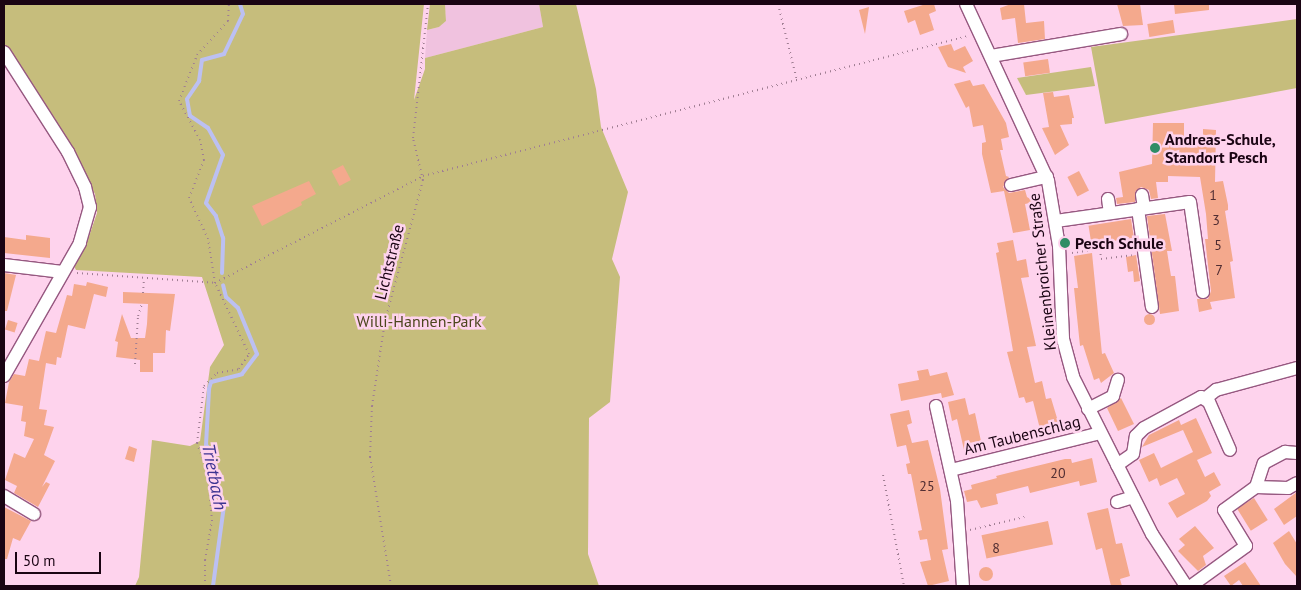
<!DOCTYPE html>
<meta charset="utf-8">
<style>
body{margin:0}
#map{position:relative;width:1301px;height:590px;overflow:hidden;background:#fed3ed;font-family:"PT Sans",sans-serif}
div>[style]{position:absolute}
.built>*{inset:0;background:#f0c2df}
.green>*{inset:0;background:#c6bd7c}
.stream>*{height:4px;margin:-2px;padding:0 2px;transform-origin:2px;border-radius:2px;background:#bcc0f2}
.building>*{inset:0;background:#f4a98d;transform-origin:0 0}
.round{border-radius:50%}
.path>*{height:2px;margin-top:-1px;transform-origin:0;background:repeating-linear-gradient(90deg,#a07e93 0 1px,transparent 0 5px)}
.roads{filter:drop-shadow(1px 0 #965880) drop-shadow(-1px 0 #965880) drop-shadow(0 1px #965880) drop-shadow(0 -1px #965880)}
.minor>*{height:12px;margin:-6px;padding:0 6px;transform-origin:6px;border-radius:6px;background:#fff}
.dots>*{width:14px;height:14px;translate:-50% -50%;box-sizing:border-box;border:2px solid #fed3ed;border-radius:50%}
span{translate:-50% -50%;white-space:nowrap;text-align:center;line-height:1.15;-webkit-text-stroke:5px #fed3ed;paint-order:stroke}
.number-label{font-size:14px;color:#502d32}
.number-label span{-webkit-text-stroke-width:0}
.poi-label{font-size:16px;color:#1a0413;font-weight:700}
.left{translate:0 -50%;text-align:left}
.street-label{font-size:16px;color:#1a0413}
.park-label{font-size:16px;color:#4c461d}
.water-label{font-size:18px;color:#3c3391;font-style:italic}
.frame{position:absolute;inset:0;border:5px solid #1a0413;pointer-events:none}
.scale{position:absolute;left:15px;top:552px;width:86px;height:22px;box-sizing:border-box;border:2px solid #1a0413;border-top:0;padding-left:6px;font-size:15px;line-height:18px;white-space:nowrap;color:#1a0413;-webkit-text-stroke:4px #fed3ed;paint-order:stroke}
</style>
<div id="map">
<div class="built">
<div style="clip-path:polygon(445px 4px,539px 4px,543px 27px,425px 58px,427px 30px,439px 27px,446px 21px)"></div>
</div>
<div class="green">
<div style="clip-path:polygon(4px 4px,424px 4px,414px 100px,425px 69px,425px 58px,543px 27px,539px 4px,576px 4px,596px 89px,601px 127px,628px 192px,612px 259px,620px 277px,610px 402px,589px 418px,588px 554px,599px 586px,135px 586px,139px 577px,152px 440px,190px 446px,200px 441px,210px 367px,224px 345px,202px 277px,76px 270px,74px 266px,85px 248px,97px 213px,95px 194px,54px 117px,4px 43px)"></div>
<div style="clip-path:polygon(430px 4px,445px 4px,446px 21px,439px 27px,427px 30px)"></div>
<div style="clip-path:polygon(1297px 19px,1297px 88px,1105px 124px,1091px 47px)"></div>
<div style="clip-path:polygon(1091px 67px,1095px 86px,1026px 95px,1017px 78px)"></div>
</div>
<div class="stream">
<div style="left:222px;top:273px;width:35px;rotate:-88deg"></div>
<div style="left:223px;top:238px;width:23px;rotate:-108deg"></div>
<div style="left:216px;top:216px;width:16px;rotate:-128deg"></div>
<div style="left:206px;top:203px;width:51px;rotate:-70.5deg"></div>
<div style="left:223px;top:155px;width:31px;rotate:-119deg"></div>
<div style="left:208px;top:128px;width:22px;rotate:-146deg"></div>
<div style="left:190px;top:116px;width:17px;rotate:-100deg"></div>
<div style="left:187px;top:99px;width:22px;rotate:-56deg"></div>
<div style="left:199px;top:81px;width:21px;rotate:-82deg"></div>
<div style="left:202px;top:60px;width:23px;rotate:-15deg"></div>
<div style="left:224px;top:54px;width:44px;rotate:-64.6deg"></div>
<div style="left:243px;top:14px;width:10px;rotate:-107deg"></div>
<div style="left:213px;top:586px;width:81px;rotate:-82.2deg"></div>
<div style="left:224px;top:506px;width:31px;rotate:-112deg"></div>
<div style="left:212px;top:477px;width:27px;rotate:-94deg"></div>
<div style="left:210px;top:450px;width:6px;rotate:-129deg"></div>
<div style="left:206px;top:445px;width:56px;rotate:-86.9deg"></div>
<div style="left:209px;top:389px;width:7px;rotate:-74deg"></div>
<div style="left:211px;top:382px;width:32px;rotate:-14deg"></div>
<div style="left:242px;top:374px;width:25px;rotate:-53deg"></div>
<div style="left:257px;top:354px;width:50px;rotate:-112.4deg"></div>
<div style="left:238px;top:308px;width:16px;rotate:-137deg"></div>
<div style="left:226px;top:297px;width:12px;rotate:-104deg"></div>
</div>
<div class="building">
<div style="clip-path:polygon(926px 4px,934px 4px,936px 11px,929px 14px,934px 30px,920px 35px,915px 20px,908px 23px,904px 11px)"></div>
<div style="clip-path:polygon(1011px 4px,1024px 4px,1026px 23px,1044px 21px,1045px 39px,1018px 43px,1015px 18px,1002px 20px,1000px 8px)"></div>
<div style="clip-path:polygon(1117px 4px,1140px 4px,1143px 25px,1123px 26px)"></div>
<div style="clip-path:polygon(1174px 4px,1209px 4px,1209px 10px,1175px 14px)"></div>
<div style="clip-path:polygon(869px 7px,865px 34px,859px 10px)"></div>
<div style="left:1173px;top:20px;width:13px;height:26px;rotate:81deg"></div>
<div style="clip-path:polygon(951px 44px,954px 51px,965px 46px,973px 61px,963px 67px,966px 73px,948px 67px,938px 47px)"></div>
<div style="left:1048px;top:59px;width:14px;height:25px;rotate:82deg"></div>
<div style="clip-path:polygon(970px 80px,973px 86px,984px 84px,1006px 123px,1009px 137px,1001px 139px,1003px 150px,1000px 150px,1006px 176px,1009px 177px,1003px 187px,1009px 193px,1025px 190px,1027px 197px,1035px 202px,1025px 204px,1030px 230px,1013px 233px,1004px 191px,991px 193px,982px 154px,982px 143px,986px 142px,983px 125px,973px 127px,969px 106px,966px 108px,954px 84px)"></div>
<div style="clip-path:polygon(1053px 92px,1054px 97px,1069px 95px,1074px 118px,1072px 118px,1072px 124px,1060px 125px,1069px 145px,1055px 155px,1042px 128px,1049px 127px,1043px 93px)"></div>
<div style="clip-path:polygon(1153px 123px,1184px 123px,1184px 140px,1203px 140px,1203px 129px,1216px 130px,1215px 182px,1223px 181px,1228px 205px,1228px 210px,1225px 211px,1233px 261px,1230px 262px,1235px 298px,1210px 302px,1212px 309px,1199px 312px,1197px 299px,1208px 299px,1211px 291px,1205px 239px,1208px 239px,1206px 214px,1200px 177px,1168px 176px,1168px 182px,1156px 182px,1158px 198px,1151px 199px,1149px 190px,1141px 187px,1135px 192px,1135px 202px,1117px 204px,1116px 198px,1123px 197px,1119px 172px,1152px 164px)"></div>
<div style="left:343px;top:165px;width:17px;height:13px;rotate:62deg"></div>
<div style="left:1079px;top:171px;width:22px;height:13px;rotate:63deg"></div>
<div style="clip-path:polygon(309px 181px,316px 194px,301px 202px,302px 205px,262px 226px,252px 206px)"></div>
<div style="clip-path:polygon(1165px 214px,1172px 251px,1167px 251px,1169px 264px,1171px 276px,1175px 276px,1179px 311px,1160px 314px,1147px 216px)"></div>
<div style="left:1131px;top:219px;width:19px;height:43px;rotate:81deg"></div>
<div style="clip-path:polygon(26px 235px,50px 238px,50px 258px,4px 253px,4px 237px,26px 240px)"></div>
<div style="clip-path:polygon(1013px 240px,1017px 261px,1026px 259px,1029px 277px,1021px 278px,1036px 346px,1027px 347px,1035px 383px,1042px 381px,1046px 399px,1051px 398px,1060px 428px,1051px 429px,1052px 435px,1042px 437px,1033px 401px,1026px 403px,1024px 397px,1019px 398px,1007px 352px,1013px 351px,996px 253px,999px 252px,997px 243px)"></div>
<div style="clip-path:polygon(1092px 253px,1102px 354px,1105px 353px,1114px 373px,1101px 383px,1099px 378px,1094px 380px,1083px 345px,1080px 346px,1074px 288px,1078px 288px,1074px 256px)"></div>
<div style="clip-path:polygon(1136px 255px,1140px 281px,1134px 282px,1133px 271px,1128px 272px,1126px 257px)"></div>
<div style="clip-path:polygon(4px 273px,16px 275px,7px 311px,4px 311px)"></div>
<div style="clip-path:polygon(87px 282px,108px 287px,106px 297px,94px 294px,85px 329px,68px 325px,61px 358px,57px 357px,56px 365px,46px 363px,39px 409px,47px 410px,44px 425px,54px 427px,44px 455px,55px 461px,42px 487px,46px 482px,50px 484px,38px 507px,14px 493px,17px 486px,5px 480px,14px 453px,25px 458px,34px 439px,24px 436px,26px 422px,21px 421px,23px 406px,5px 403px,9px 382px,14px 374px,25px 376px,29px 359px,39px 361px,46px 331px,56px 333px,67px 295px,72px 296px,74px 284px,86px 286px)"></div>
<div style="clip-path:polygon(123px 292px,175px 294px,170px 331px,166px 330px,165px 353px,153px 353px,153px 372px,140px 372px,140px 360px,116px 357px,118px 342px,115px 341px,122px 314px,131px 338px,145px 338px,147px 324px,148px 304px,123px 303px)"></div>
<div class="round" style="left:1143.5px;top:313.5px;width:11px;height:11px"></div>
<div style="left:8px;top:320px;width:10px;height:10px;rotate:17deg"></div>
<div style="clip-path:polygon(928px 369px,930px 376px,947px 372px,954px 395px,942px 398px,941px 393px,901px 401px,898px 384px,919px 380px,917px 371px)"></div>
<div style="clip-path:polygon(965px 398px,969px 415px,975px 413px,982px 446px,964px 450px,957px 419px,952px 421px,948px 402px)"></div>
<div style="clip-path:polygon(1121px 398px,1134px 424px,1118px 431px,1107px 408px)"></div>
<div style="clip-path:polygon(909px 410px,912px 423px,907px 425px,912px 443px,928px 440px,940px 489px,948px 549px,942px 550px,949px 581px,928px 586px,920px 562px,931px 560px,927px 539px,920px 540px,918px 531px,922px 530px,911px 474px,908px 474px,906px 464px,910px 463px,906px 445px,897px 447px,890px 414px)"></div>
<div style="clip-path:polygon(1196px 418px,1212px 453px,1197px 460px,1205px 477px,1214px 472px,1221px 485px,1209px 492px,1211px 496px,1207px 501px,1177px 518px,1168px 503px,1185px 494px,1177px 478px,1160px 486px,1157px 478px,1149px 482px,1139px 460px,1154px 453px,1161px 468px,1193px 452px,1183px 430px,1142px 447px,1149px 435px,1179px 420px,1181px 425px)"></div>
<div style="clip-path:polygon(129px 446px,137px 449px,134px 462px,125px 459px)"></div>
<div style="clip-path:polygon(1092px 458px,1097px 482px,1080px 486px,1079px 481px,1030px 493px,1028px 486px,996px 494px,998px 504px,981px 508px,977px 500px,967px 502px,964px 491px,972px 489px,971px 485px,997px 478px,996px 476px,1065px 459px,1071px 459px,1072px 463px)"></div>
<div style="clip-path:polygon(1297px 492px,1297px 516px,1284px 525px,1274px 509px)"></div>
<div style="left:1254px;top:498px;width:26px;height:20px;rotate:58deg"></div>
<div style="clip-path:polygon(4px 507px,31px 521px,20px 541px,13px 538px,7px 559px,4px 559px)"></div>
<div style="clip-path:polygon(1108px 508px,1116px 544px,1122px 543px,1130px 576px,1120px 579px,1122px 586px,1111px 586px,1102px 548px,1096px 550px,1087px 513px)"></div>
<div style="left:1048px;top:521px;width:24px;height:68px;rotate:78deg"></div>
<div style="clip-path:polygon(1195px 526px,1214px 548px,1203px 556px,1206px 565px,1198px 571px,1178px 551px,1185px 545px,1179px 539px)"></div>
<div style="clip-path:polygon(1289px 531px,1297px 544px,1297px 577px,1285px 564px,1273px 543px)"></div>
<div style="clip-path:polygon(1245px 562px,1261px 586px,1243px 586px,1239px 580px,1231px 586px,1224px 576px)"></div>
<div class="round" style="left:979px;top:567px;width:14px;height:14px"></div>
</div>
<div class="path">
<div style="left:778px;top:4px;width:78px;rotate:76deg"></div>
<div style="left:1072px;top:253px;width:28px;rotate:-8deg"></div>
<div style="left:1100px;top:249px;width:10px;rotate:84deg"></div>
<div style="left:1101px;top:259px;width:31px;rotate:-7deg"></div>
<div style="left:77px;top:273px;width:138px;rotate:4.1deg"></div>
<div style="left:215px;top:283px;width:234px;rotate:-27.2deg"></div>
<div style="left:423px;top:176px;width:563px;rotate:-14.41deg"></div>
<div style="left:143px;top:293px;width:15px;rotate:-86deg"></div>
<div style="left:135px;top:364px;width:48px;rotate:-86.4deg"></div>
<div style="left:138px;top:316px;width:13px;rotate:-72deg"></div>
<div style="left:883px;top:475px;width:113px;rotate:79.3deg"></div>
<div style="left:970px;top:530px;width:56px;rotate:-13.5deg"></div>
<div style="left:205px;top:586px;width:26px;rotate:-90deg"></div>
<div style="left:205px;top:560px;width:40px;rotate:-80deg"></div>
<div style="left:212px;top:521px;width:49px;rotate:-94.7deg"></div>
<div style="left:208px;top:472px;width:31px;rotate:-111deg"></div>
<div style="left:197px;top:443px;width:57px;rotate:-83deg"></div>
<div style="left:204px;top:386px;width:18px;rotate:-45deg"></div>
<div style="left:217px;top:373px;width:22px;rotate:-10deg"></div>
<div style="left:239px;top:369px;width:18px;rotate:-56deg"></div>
<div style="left:249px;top:354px;width:79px;rotate:-115.6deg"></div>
<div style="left:215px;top:283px;width:45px;rotate:-99deg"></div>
<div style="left:208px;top:239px;width:45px;rotate:-114.9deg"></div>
<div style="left:189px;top:198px;width:41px;rotate:-68.5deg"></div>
<div style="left:204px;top:160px;width:20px;rotate:-101deg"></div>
<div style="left:200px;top:140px;width:44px;rotate:-118.3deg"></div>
<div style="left:179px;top:101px;width:49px;rotate:-68.6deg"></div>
<div style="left:197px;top:55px;width:46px;rotate:-47.6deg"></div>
<div style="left:228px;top:21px;width:17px;rotate:-87deg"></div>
<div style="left:391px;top:586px;width:131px;rotate:-99.2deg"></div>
<div style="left:370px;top:457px;width:51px;rotate:-87.8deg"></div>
<div style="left:372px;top:406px;width:86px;rotate:-81.3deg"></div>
<div style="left:385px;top:321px;width:146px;rotate:-74.9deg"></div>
<div style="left:423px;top:180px;width:43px;rotate:-103.4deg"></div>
<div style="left:413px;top:138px;width:135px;rotate:-83.6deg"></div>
</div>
<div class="roads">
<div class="minor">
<div style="left:966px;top:4px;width:195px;rotate:65.1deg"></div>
<div style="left:1048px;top:181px;width:66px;rotate:80.4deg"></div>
<div style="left:1059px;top:246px;width:93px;rotate:87.5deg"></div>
<div style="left:1063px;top:339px;width:39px;rotate:75deg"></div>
<div style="left:1073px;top:377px;width:176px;rotate:63.3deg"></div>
<div style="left:1152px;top:534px;width:62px;rotate:56.8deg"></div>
<div style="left:4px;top:52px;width:119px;rotate:57.4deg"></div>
<div style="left:68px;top:152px;width:39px;rotate:64deg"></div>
<div style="left:85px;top:187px;width:21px;rotate:76deg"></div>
<div style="left:90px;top:207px;width:37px;rotate:106deg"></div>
<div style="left:80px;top:243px;width:153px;rotate:119.7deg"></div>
<div style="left:991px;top:56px;width:132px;rotate:-9.6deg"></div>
<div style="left:1011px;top:185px;width:37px;rotate:-13deg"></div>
<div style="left:1142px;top:195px;width:13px;rotate:81deg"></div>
<div style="left:1108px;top:199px;width:14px;rotate:82deg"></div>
<div style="left:1138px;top:209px;width:99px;rotate:81.9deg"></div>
<div style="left:1056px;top:221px;width:135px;rotate:-8.1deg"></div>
<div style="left:1190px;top:202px;width:91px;rotate:81.8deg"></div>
<div style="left:4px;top:265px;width:59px;rotate:6.8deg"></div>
<div style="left:1206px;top:398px;width:13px;rotate:-39deg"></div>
<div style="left:1216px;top:390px;width:84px;rotate:-15.2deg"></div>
<div style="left:936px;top:406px;width:97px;rotate:77.5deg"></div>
<div style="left:957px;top:501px;width:85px;rotate:86deg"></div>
<div style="left:1088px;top:409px;width:28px;rotate:-27deg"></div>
<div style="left:1113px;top:396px;width:17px;rotate:-73deg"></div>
<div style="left:1117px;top:465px;width:19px;rotate:-35deg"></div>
<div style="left:1133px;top:454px;width:18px;rotate:-81deg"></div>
<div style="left:1136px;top:436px;width:11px;rotate:-45deg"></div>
<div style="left:1144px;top:428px;width:65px;rotate:-28.5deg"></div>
<div style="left:1201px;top:397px;width:9px;rotate:32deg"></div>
<div style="left:1209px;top:402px;width:52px;rotate:66.4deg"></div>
<div style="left:951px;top:470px;width:154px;rotate:-13.9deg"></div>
<div style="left:1256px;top:487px;width:25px;rotate:-72deg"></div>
<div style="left:1264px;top:463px;width:24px;rotate:-28deg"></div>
<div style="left:1285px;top:452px;width:12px;rotate:5deg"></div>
<div style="left:4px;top:496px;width:35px;rotate:31deg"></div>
<div style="left:1117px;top:502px;width:17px;rotate:-17deg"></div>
<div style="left:1191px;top:586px;width:68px;rotate:-36deg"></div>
<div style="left:1246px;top:546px;width:42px;rotate:-121.4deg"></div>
<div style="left:1224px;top:510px;width:39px;rotate:-36deg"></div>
<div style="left:1256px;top:487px;width:32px;rotate:2deg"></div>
<div style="left:1288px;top:488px;width:10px;rotate:-29deg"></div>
</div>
</div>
<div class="dots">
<div style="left:1155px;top:148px;background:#2f8d65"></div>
<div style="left:1065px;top:243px;background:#2f8d65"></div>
</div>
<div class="number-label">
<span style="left:1213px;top:195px">1</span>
<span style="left:1216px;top:220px">3</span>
<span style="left:1218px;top:245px">5</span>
<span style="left:1219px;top:270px">7</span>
<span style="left:1058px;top:473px">20</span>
<span style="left:927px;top:486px">25</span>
<span style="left:996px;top:548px">8</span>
</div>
<div class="poi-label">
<span class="left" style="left:1165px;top:148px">Andreas-Schule,<br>Standort Pesch</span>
<span class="left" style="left:1075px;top:243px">Pesch Schule</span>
</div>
<div class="street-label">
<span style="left:389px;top:262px;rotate:-76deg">Lichtstraße</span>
<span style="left:1042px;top:272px;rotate:-96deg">Kleinenbroicher Straße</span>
<span style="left:1022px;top:435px;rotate:-14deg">Am Taubenschlag</span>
</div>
<div class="park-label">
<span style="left:419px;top:321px">Willi-Hannen-Park</span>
</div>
<div class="water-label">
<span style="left:214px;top:477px;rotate:79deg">Trietbach</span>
</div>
<div class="frame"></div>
<div class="scale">50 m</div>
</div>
